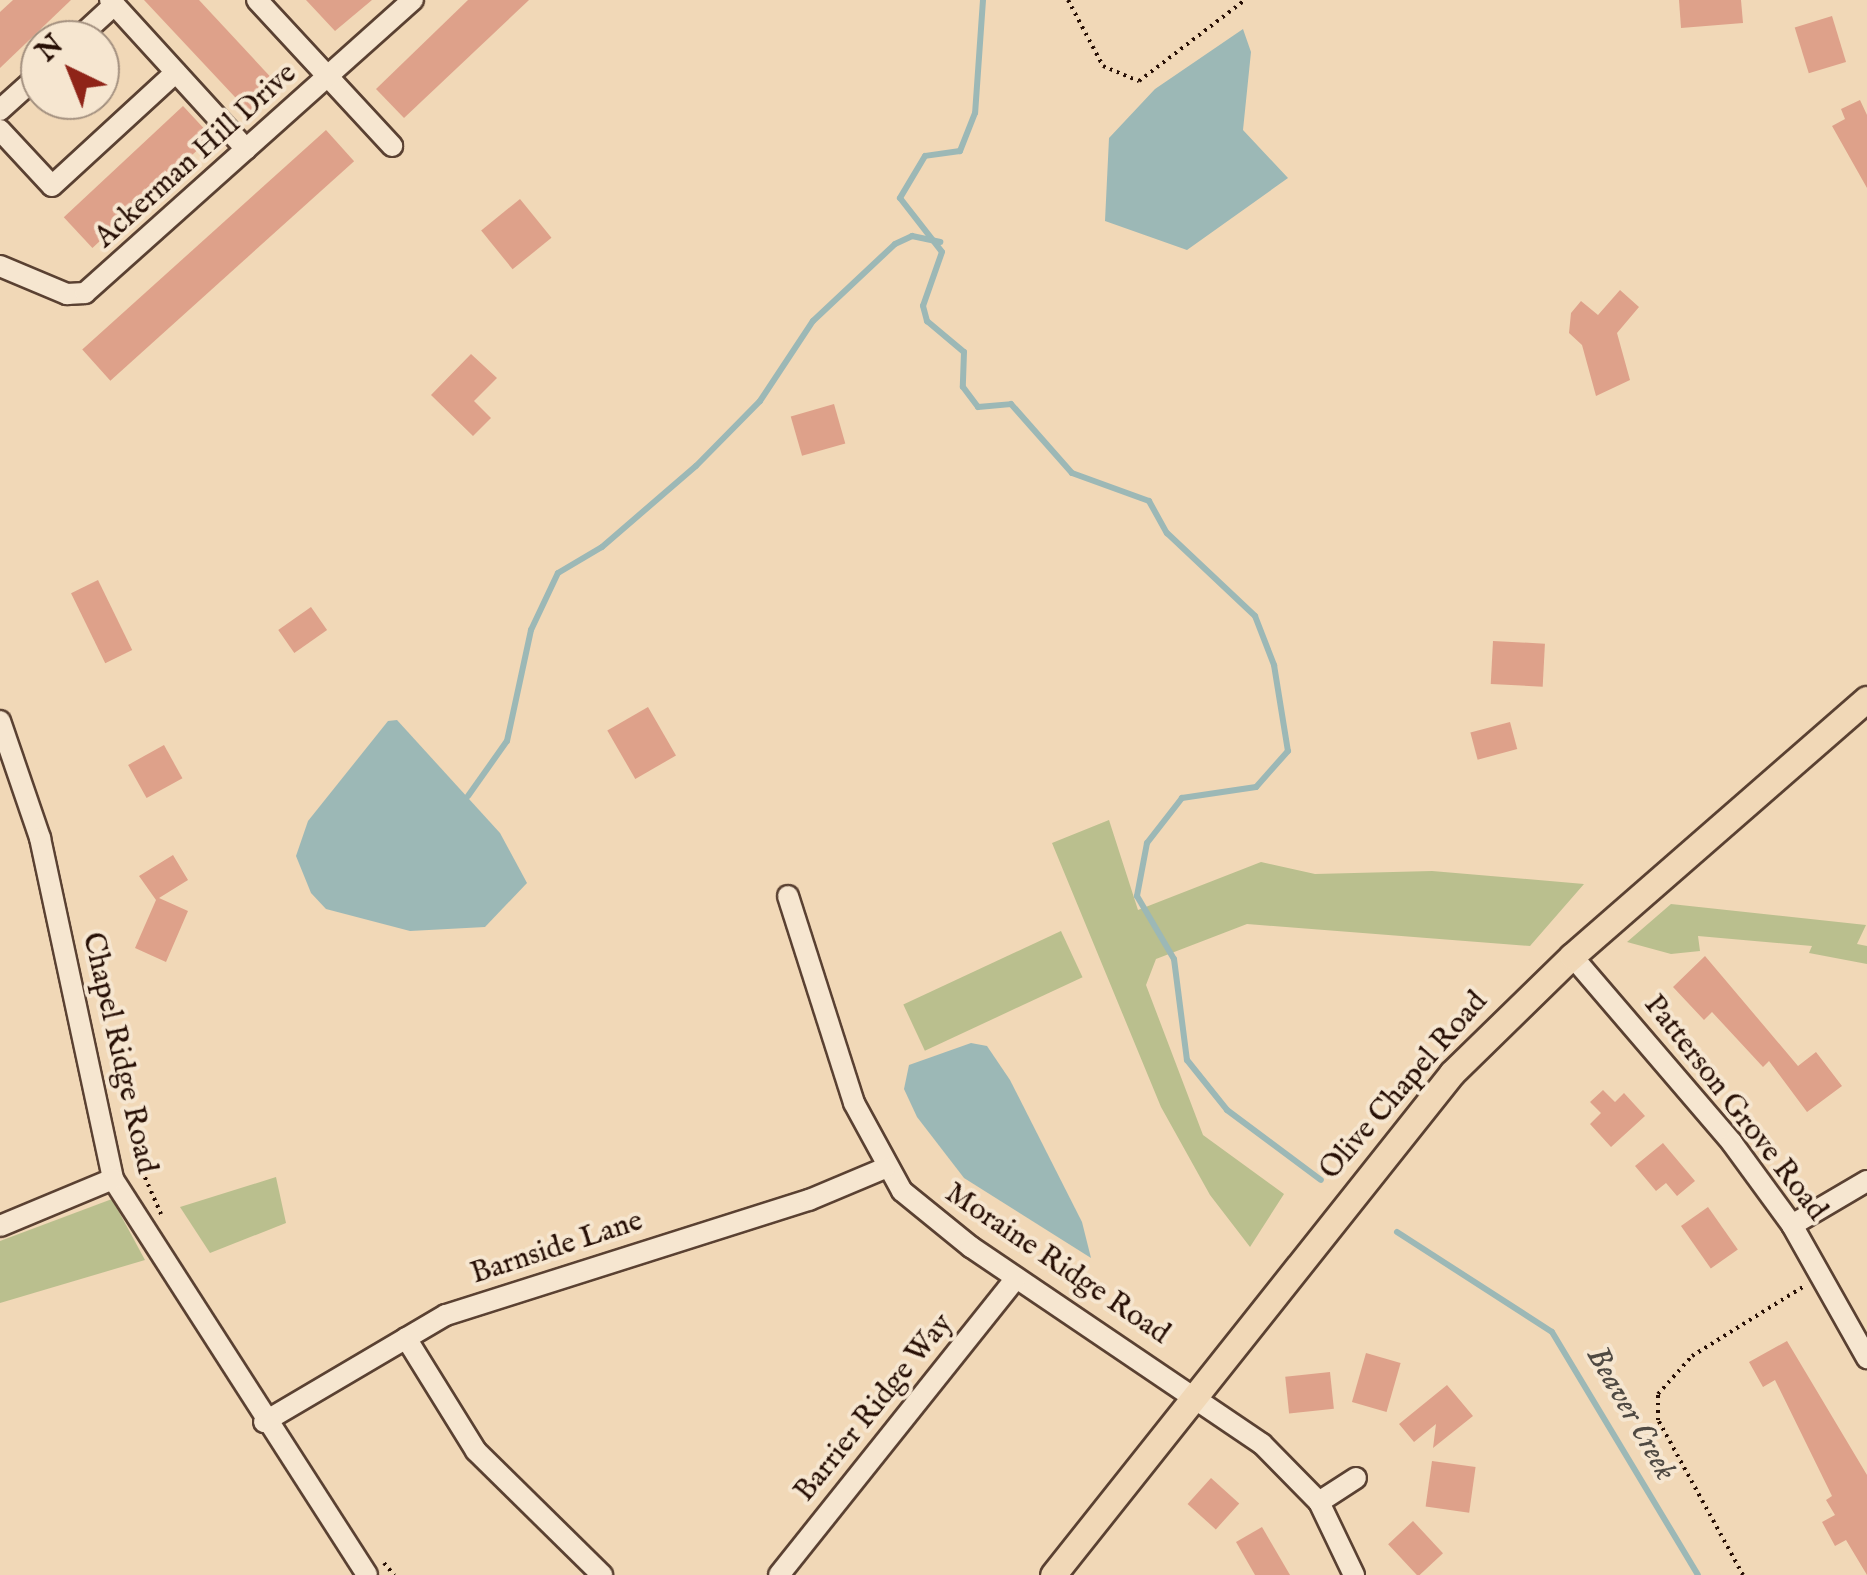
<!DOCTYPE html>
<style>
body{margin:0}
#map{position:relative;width:1867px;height:1575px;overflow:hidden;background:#f1d8b7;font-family:"IM FELL English",serif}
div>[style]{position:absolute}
.green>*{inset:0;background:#babf8e;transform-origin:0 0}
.water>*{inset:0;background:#9cb8b6}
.stream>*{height:6px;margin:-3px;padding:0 3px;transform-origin:3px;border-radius:3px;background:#9cb8b6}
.building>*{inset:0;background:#dea18a;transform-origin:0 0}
.path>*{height:4px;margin-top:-2px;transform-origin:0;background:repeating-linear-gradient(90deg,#270f05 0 2.5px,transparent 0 7.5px)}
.roads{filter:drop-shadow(2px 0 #5a4132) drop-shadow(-2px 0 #5a4132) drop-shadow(0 2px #5a4132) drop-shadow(0 -2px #5a4132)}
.minor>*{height:20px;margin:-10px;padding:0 10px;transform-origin:10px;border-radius:10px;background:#f6e6d0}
.major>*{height:25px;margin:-12.5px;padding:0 12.5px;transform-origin:12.5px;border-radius:12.5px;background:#f1d8b7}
span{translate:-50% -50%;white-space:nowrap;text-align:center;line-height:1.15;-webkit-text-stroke:8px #f6e6d0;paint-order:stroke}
.street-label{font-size:30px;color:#270f05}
.water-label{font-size:32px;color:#504a43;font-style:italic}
.north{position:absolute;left:20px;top:20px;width:100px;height:100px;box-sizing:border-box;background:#f6e6d0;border:2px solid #a3907f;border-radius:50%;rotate:317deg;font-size:28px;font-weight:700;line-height:40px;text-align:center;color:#270f05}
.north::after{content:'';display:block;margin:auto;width:35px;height:45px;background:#8f2418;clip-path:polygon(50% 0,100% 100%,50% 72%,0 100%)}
</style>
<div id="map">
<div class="green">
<div style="clip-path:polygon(1109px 820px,1138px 910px,1261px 862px,1315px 874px,1432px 871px,1584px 884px,1530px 946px,1247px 924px,1156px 959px,1146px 985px,1203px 1135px,1284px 1194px,1250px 1247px,1210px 1195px,1161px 1107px,1052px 843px)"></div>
<div style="clip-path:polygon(1671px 904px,1866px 925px,1857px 944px,1867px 946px,1867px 964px,1809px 953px,1812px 946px,1698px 936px,1700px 951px,1671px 954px,1627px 942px)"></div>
<div style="left:1061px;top:931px;width:51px;height:174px;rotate:65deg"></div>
<div style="clip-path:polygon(276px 1177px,286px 1223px,210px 1253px,180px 1207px)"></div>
<div style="clip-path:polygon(112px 1199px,145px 1260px,0 1303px,0 1241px)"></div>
</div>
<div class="water">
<div style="clip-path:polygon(1243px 29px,1251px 52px,1243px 130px,1288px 178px,1187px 250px,1105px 221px,1109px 138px,1155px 89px)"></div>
<div style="clip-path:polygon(397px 720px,500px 833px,527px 883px,485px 927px,410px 931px,326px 909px,311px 893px,296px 856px,308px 821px,388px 721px)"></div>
<div style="clip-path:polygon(971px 1043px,987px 1046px,1010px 1080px,1082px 1222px,1091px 1258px,964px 1178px,917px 1117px,904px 1089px,909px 1065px)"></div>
</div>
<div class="stream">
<div style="left:983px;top:0;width:113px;rotate:94deg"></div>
<div style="left:975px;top:113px;width:41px;rotate:111.5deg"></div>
<div style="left:960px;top:151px;width:35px;rotate:172deg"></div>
<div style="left:925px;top:156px;width:49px;rotate:120.8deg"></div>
<div style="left:900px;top:198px;width:68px;rotate:52.1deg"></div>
<div style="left:942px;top:252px;width:57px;rotate:109.4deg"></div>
<div style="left:923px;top:306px;width:16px;rotate:75deg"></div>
<div style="left:927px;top:321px;width:48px;rotate:40deg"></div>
<div style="left:964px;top:352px;width:35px;rotate:92deg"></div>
<div style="left:963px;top:387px;width:25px;rotate:53deg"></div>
<div style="left:978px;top:407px;width:33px;rotate:-5deg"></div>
<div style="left:1011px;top:404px;width:92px;rotate:48.5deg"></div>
<div style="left:1072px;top:473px;width:82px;rotate:20deg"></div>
<div style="left:1149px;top:501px;width:37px;rotate:61deg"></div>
<div style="left:1167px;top:533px;width:121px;rotate:43.3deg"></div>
<div style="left:1255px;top:616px;width:53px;rotate:68.8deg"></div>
<div style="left:1274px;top:665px;width:87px;rotate:80.8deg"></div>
<div style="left:1288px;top:751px;width:48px;rotate:131.6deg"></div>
<div style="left:1256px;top:787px;width:75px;rotate:171.5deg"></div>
<div style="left:1182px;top:798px;width:57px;rotate:127.9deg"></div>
<div style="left:1147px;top:843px;width:54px;rotate:100.7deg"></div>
<div style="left:1137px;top:896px;width:73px;rotate:59.6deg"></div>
<div style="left:1174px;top:959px;width:102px;rotate:82.7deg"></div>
<div style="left:1187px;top:1060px;width:64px;rotate:51.3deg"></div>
<div style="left:1227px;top:1110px;width:117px;rotate:36.7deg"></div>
<div style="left:468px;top:796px;width:67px;rotate:-54.7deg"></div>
<div style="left:507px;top:741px;width:114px;rotate:-77.8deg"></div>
<div style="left:531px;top:630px;width:63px;rotate:-64.7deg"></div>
<div style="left:558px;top:573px;width:51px;rotate:-30.6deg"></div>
<div style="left:602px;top:547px;width:124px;rotate:-40.8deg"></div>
<div style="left:696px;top:466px;width:91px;rotate:-45.4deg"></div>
<div style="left:760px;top:401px;width:96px;rotate:-56.5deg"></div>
<div style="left:813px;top:321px;width:112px;rotate:-43.2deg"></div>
<div style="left:895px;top:244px;width:19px;rotate:-25deg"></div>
<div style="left:912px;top:236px;width:29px;rotate:12deg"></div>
<div style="left:1397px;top:1232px;width:184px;rotate:32.8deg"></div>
<div style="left:1552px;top:1332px;width:283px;rotate:59deg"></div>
</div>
<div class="building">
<div style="clip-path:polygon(13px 0,71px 0,0 68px,0 12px)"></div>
<div style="clip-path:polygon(144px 0,199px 0,278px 85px,249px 112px)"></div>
<div style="clip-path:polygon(306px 0,372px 0,335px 31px)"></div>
<div style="clip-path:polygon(468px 0,529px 0,404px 118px,376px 89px)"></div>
<div style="clip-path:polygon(1679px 0,1741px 0,1743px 23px,1681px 28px)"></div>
<div style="left:1832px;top:16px;width:48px;height:39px;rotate:73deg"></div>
<div style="clip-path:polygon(1860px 100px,1867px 115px,1867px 188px,1832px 126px,1845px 119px,1841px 109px)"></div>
<div style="left:183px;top:106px;width:42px;height:163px;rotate:47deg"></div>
<div style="left:326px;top:130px;width:42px;height:328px;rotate:48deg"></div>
<div style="left:520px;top:199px;width:50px;height:50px;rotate:51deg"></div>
<div style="clip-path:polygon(1620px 290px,1639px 307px,1617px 333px,1630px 380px,1596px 396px,1582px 345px,1569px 333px,1571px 313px,1581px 301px,1598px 315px)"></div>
<div style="clip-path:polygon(471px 354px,497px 378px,474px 401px,491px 418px,473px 436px,431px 395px)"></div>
<div style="left:834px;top:404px;width:41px;height:45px;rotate:74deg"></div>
<div style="left:98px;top:580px;width:78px;height:30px;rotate:64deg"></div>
<div style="left:311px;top:607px;width:28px;height:40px;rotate:55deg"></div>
<div style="left:1493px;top:641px;width:52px;height:43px;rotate:3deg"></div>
<div style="left:648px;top:707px;width:56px;height:47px;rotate:60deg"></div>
<div style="left:1510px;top:722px;width:28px;height:41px;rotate:75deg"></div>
<div style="left:164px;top:745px;width:38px;height:41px;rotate:61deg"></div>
<div style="clip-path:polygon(173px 855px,188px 880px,159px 898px,188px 911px,166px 962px,135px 948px,156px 900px,139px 876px)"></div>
<div style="clip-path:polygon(1705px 956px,1798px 1066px,1816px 1052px,1842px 1086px,1807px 1112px,1769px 1061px,1763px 1067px,1712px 1012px,1704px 1020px,1673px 987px)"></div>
<div style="clip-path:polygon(1603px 1090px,1615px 1102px,1624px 1093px,1645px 1116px,1611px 1147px,1590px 1124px,1601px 1113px,1590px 1102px)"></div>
<div style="clip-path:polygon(1663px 1143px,1695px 1181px,1677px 1196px,1666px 1183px,1656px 1191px,1635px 1166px)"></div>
<div style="left:1708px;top:1207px;width:52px;height:33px;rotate:55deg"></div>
<div style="clip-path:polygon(1787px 1341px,1867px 1475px,1867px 1575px,1846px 1540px,1835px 1546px,1822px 1522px,1835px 1515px,1826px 1500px,1832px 1496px,1775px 1380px,1763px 1387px,1749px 1362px)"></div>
<div style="left:1366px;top:1353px;width:36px;height:51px;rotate:16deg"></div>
<div style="left:1330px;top:1372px;width:37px;height:45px;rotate:84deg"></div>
<div style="clip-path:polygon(1447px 1385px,1473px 1416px,1433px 1448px,1436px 1424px,1414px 1442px,1399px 1424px)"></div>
<div style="left:1432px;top:1461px;width:44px;height:46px;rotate:8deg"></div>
<div style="left:1211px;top:1478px;width:38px;height:35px;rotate:42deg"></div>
<div style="left:1413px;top:1521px;width:44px;height:34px;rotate:47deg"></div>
<div style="clip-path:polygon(1262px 1527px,1290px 1575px,1255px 1575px,1236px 1542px)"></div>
</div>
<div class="path">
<div style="left:1068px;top:0;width:75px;rotate:62.1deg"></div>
<div style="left:1103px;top:66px;width:39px;rotate:23deg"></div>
<div style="left:1139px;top:81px;width:133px;rotate:-37.4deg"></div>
<div style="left:133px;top:1150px;width:70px;rotate:66.4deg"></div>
<div style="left:384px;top:1563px;width:16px;rotate:50deg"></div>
<div style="left:1743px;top:1575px;width:177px;rotate:-118.7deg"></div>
<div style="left:1658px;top:1420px;width:26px;rotate:-90deg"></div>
<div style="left:1658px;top:1394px;width:51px;rotate:-48.2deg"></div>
<div style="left:1692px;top:1356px;width:131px;rotate:-31.9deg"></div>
</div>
<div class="roads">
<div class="minor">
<div style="left:110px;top:0;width:202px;rotate:47.6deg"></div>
<div style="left:257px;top:0;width:199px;rotate:47.2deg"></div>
<div style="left:76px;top:40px;width:52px;rotate:-42.6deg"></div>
<div style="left:0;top:110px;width:54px;rotate:-42deg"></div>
<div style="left:0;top:130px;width:76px;rotate:47.1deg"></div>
<div style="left:52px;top:186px;width:168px;rotate:-42.6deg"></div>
<div style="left:0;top:266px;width:73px;rotate:22.7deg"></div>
<div style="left:67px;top:294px;width:18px;rotate:-3deg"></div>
<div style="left:85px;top:293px;width:440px;rotate:-41.8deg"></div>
<div style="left:0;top:721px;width:124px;rotate:71.1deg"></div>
<div style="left:40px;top:838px;width:349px;rotate:77.9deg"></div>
<div style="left:113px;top:1179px;width:470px;rotate:57.3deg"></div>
<div style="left:788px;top:896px;width:217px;rotate:72.3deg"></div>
<div style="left:854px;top:1103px;width:100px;rotate:61.4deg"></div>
<div style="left:902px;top:1191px;width:89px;rotate:39.1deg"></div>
<div style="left:971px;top:1247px;width:351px;rotate:34.1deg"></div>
<div style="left:1262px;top:1444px;width:81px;rotate:45.5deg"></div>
<div style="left:1319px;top:1502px;width:81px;rotate:64.4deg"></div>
<div style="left:1572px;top:956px;width:246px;rotate:49.4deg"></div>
<div style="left:1732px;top:1143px;width:102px;rotate:53.8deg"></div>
<div style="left:1792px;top:1225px;width:153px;rotate:60.6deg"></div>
<div style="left:1792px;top:1225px;width:87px;rotate:-30.4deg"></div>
<div style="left:0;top:1226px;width:122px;rotate:-22.6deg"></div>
<div style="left:406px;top:1338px;width:133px;rotate:58.2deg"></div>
<div style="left:476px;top:1451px;width:177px;rotate:44.5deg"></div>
<div style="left:264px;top:1422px;width:211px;rotate:-30.5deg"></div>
<div style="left:446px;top:1315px;width:381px;rotate:-17.6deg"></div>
<div style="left:809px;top:1200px;width:82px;rotate:-22.8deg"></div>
<div style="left:1319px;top:1502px;width:44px;rotate:-33deg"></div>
<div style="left:779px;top:1575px;width:380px;rotate:-51.4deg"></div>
</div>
<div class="major">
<div style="left:1053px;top:1575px;width:641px;rotate:-51.52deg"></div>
<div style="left:1452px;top:1073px;width:168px;rotate:-44.3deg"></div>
<div style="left:1572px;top:956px;width:391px;rotate:-41.1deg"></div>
</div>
</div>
<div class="street-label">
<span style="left:196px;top:156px;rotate:-42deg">Ackerman Hill Drive</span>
<span style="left:119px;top:1053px;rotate:77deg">Chapel Ridge Road</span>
<span style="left:1404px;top:1086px;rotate:-49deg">Olive Chapel Road</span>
<span style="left:1735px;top:1108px;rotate:52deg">Patterson Grove Road</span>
<span style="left:557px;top:1248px;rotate:-18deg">Barnside Lane</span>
<span style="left:1057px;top:1264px;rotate:34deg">Moraine Ridge Road</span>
<span style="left:874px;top:1408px;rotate:-51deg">Barrier Ridge Way</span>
</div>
<div class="water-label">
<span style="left:1630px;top:1414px;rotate:60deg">Beaver Creek</span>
</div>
<div class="north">N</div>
</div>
